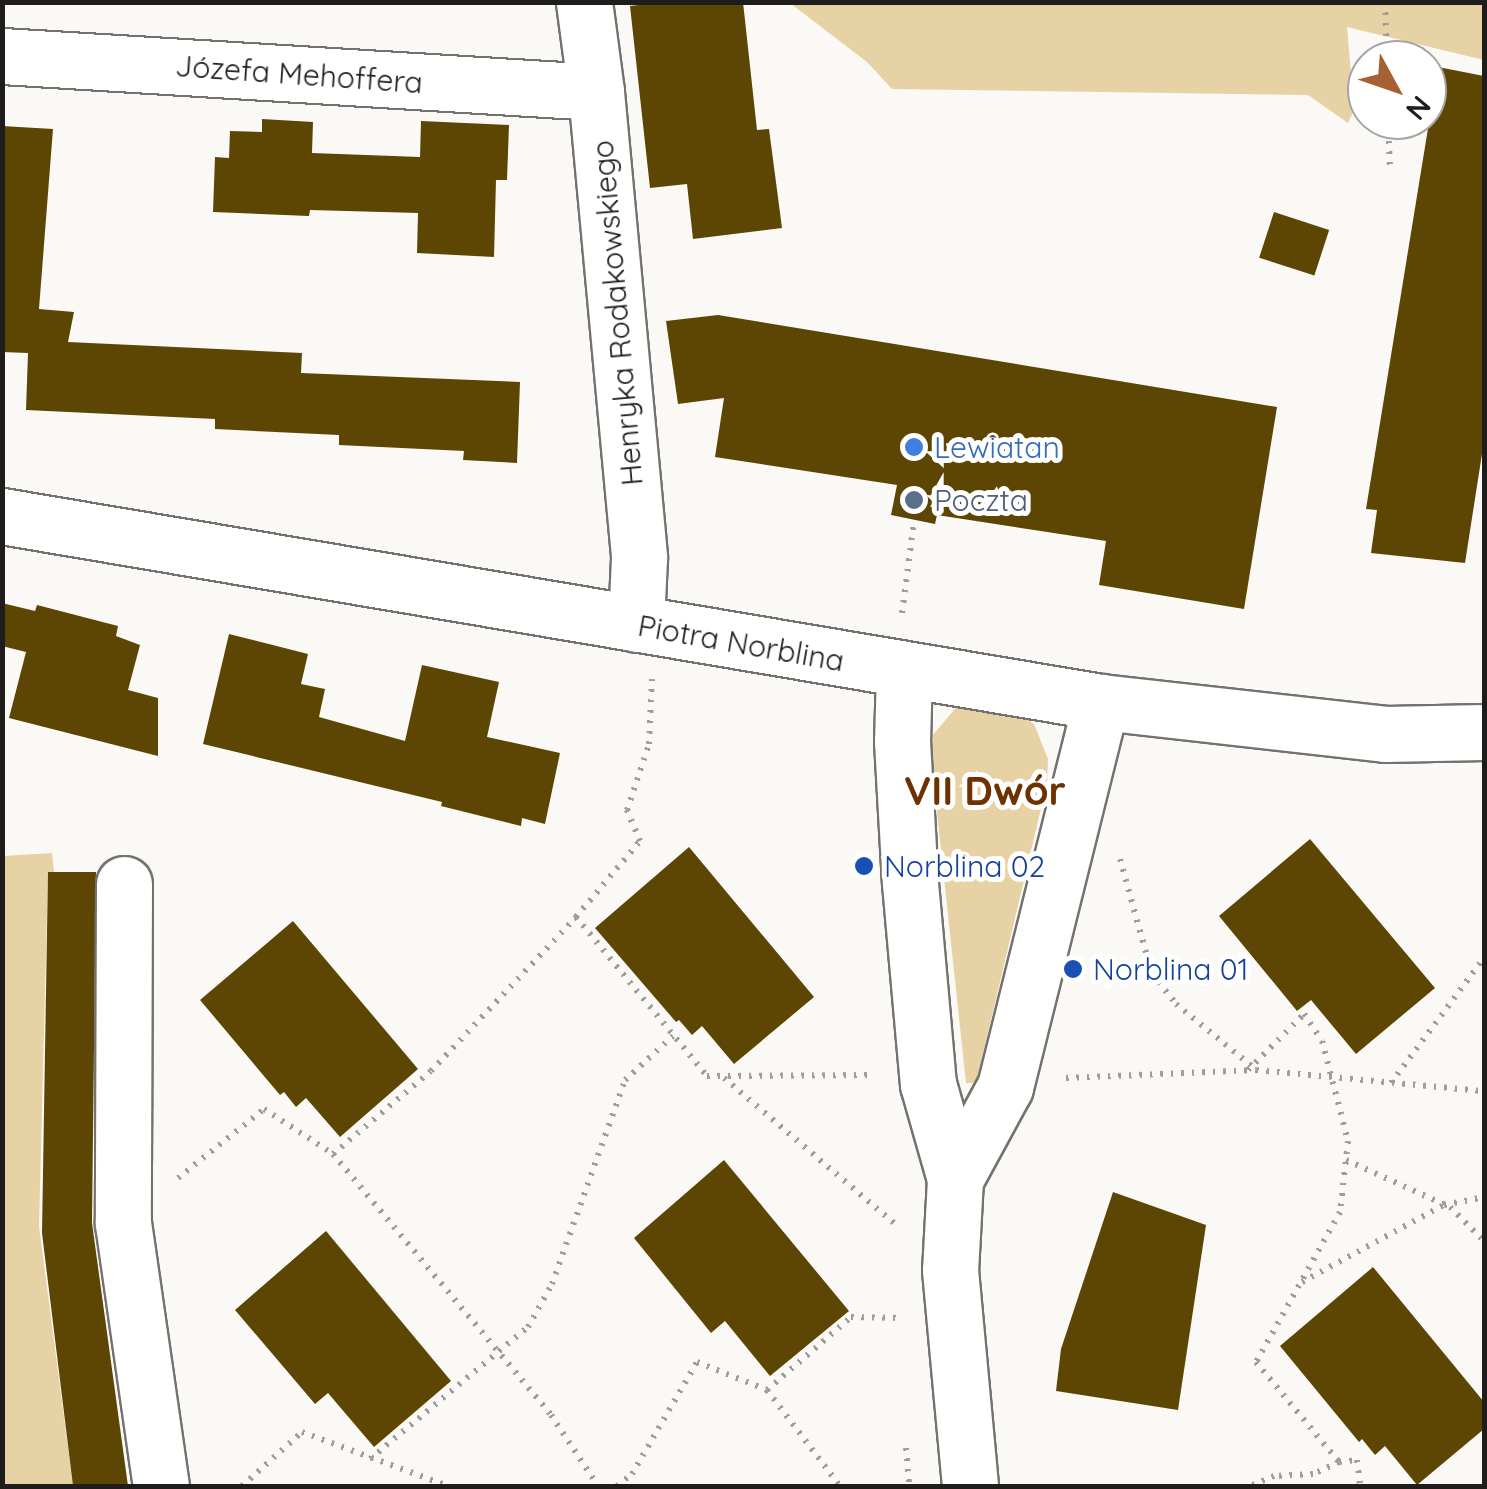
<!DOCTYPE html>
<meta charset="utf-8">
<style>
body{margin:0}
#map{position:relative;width:1487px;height:1489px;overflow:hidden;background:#fbf9f5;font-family:Quicksand,sans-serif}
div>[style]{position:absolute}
.green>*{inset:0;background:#e6d2a4}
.building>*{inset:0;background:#5d4604;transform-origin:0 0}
.path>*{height:6px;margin-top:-3px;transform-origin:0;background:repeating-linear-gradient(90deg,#a09e9b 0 2.5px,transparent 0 10.5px)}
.roads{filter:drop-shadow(2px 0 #73726e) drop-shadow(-2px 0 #73726e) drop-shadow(0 2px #73726e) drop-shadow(0 -2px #73726e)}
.minor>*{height:55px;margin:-27.5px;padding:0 27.5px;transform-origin:27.5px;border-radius:27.5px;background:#fff}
.dots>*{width:28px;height:28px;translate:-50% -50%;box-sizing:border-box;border:5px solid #fff;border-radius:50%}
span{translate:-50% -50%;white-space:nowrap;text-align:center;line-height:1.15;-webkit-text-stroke:10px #fff;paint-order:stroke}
.street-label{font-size:30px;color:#1e1d1c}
.shop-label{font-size:30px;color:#366cbe}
.left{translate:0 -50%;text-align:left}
.service-label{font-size:30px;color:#4e5e75}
.transit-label{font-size:30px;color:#164399}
.district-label{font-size:40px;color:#6d3200;font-weight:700}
.frame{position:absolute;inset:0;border:5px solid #1e1d1c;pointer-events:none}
.north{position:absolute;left:1347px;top:40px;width:100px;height:100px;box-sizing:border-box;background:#fff;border:2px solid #a5a5a4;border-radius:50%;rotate:130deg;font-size:28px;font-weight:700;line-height:40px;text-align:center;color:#1e1d1c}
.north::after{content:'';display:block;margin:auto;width:35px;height:45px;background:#a56132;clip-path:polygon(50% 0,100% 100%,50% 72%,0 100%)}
</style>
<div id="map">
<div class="green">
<div style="clip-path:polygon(790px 3px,1484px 3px,1484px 60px,1347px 27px,1354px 110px,1348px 123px,1308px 95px,892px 89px,867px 62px)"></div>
<div style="clip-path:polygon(959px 704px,1021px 715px,1034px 724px,1048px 759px,1047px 783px,976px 1083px,966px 1083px,933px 775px,932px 736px)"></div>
<div style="clip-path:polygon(52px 853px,54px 872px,48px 873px,39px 1226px,73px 1486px,3px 1486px,3px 856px)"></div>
</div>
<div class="building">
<div style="clip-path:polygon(663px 2px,743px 2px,757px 130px,769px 129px,782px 228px,693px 239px,687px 184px,650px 188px,630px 6px)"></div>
<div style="clip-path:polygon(1438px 67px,1484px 76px,1484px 441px,1465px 563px,1371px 553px,1377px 510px,1366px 509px)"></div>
<div style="clip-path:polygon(262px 119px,313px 122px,312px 153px,420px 157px,421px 121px,509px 125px,507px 180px,496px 180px,494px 257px,417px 253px,418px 213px,310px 210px,309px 216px,213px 212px,215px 157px,229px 158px,230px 131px,262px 132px)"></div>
<div style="clip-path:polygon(2px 126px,53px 129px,39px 309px,74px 312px,68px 342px,302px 353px,301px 373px,520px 382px,517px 463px,463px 460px,464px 451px,339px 445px,339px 435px,215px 429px,215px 419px,26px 410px,28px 353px,2px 352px)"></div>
<div style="left:1274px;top:212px;width:58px;height:48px;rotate:18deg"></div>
<div style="clip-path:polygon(718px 315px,1277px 407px,1244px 609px,1099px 585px,1106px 541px,937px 515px,935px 524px,891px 515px,897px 485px,715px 457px,724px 398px,678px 404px,666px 321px)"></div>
<div style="clip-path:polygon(2px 603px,35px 611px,37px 605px,118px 626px,116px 636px,140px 645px,128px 690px,158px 698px,158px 756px,9px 718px,26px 652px,2px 646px)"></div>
<div style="clip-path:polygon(229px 634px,308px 654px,301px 684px,325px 689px,319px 717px,405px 741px,422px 665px,499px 682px,487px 737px,560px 753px,545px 824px,522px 818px,521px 826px,441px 806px,442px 802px,203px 744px)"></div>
<div style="clip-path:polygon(1310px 839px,1435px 988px,1356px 1054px,1311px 1000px,1297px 1011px,1219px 916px)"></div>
<div style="clip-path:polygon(689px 847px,814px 997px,734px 1064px,702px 1026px,692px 1035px,679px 1020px,676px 1022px,595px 928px)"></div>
<div style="clip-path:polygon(48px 872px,96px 872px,92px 1223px,128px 1486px,73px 1486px,42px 1233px)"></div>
<div style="clip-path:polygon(293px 921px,418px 1069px,340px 1137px,306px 1098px,296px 1107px,284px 1092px,280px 1095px,200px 1000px)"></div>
<div style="clip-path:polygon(724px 1160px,849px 1311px,770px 1376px,725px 1321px,711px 1333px,634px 1238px)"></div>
<div style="clip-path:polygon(1113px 1192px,1206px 1225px,1178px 1410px,1056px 1391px,1061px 1349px)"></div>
<div style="clip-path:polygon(326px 1231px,451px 1381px,374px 1447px,328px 1393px,315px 1404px,235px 1310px)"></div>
<div style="clip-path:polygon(1373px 1267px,1484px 1402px,1484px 1429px,1417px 1485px,1385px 1446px,1375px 1455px,1362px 1439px,1359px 1442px,1280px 1346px)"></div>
</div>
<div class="path">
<div style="left:1385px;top:2px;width:58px;rotate:88deg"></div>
<div style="left:1388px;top:120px;width:47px;rotate:87.6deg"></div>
<div style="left:902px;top:613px;width:94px;rotate:-82.6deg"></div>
<div style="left:1120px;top:859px;width:119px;rotate:74.5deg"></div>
<div style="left:1152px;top:974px;width:38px;rotate:51deg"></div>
<div style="left:1176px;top:1004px;width:99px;rotate:39.3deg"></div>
<div style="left:576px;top:917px;width:206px;rotate:50.5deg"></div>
<div style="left:707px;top:1076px;width:168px;rotate:-0.3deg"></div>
<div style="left:1248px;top:1070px;width:79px;rotate:-45deg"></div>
<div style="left:1304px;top:1014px;width:32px;rotate:56deg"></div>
<div style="left:1322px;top:1041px;width:103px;rotate:75.4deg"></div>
<div style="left:1348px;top:1141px;width:71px;rotate:96.4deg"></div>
<div style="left:1340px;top:1212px;width:172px;rotate:119.2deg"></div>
<div style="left:1256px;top:1362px;width:130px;rotate:50.3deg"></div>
<div style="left:1339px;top:1462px;width:29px;rotate:155deg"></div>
<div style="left:1313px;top:1474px;width:39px;rotate:177deg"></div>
<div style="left:1274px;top:1476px;width:26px;rotate:157deg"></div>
<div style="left:724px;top:1078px;width:228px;rotate:40.5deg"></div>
<div style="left:1066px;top:1078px;width:190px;rotate:-2.4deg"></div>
<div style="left:1256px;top:1070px;width:229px;rotate:5.3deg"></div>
<div style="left:1391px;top:1083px;width:156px;rotate:-53.4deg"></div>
<div style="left:333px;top:1154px;width:128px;rotate:-40.3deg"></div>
<div style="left:431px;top:1071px;width:212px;rotate:-46.7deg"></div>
<div style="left:576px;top:917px;width:99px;rotate:-49.9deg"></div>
<div style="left:640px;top:841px;width:34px;rotate:-113deg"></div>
<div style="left:627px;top:810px;width:70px;rotate:-71.6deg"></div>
<div style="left:649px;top:744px;width:65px;rotate:-87.4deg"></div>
<div style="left:1346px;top:1160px;width:114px;rotate:24.3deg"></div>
<div style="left:1450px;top:1207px;width:48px;rotate:45deg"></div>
<div style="left:178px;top:1178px;width:110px;rotate:-38.7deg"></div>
<div style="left:264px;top:1109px;width:82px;rotate:33.1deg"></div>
<div style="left:333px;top:1154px;width:340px;rotate:50.1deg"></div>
<div style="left:551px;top:1415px;width:85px;rotate:56.5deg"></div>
<div style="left:1302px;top:1282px;width:162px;rotate:-28.5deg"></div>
<div style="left:1444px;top:1205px;width:41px;rotate:-11.3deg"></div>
<div style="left:767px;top:1390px;width:111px;rotate:-41deg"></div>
<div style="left:851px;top:1317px;width:49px;rotate:1.2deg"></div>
<div style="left:906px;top:1448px;width:38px;rotate:85deg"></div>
<div style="left:370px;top:1459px;width:206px;rotate:-39.9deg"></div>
<div style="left:528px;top:1327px;width:49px;rotate:-60.8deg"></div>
<div style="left:552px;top:1284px;width:217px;rotate:-70.3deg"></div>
<div style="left:625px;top:1080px;width:65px;rotate:-42.5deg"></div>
<div style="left:1339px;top:1462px;width:18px;rotate:-6deg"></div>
<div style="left:1357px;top:1460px;width:26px;rotate:83deg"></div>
<div style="left:242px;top:1486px;width:81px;rotate:-42deg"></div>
<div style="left:302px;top:1432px;width:156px;rotate:20.3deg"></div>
<div style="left:617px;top:1486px;width:19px;rotate:-39deg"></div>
<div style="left:632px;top:1474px;width:129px;rotate:-59.9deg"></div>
<div style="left:697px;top:1362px;width:75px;rotate:21.8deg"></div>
<div style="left:767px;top:1390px;width:121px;rotate:52.8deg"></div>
</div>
<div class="roads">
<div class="minor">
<div style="left:584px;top:2px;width:91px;rotate:82.4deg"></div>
<div style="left:596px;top:92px;width:468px;rotate:84.7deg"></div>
<div style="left:639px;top:558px;width:66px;rotate:92.6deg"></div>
<div style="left:2px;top:56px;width:595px;rotate:3.47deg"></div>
<div style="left:2px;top:516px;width:1115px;rotate:9.61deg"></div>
<div style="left:1101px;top:702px;width:286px;rotate:6.4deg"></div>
<div style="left:1385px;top:734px;width:99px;rotate:-1.2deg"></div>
<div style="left:904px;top:671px;width:70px;rotate:91.6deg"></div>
<div style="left:902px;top:741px;width:142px;rotate:86.8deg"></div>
<div style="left:910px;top:883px;width:202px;rotate:84.9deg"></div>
<div style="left:928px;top:1084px;width:99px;rotate:74.1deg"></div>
<div style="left:955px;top:1179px;width:91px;rotate:93.1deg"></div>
<div style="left:950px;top:1270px;width:217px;rotate:84.7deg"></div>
<div style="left:124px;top:884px;width:339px;rotate:90.2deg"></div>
<div style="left:123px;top:1223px;width:266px;rotate:81.8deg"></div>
<div style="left:955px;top:1179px;width:105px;rotate:-61.5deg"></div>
<div style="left:1005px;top:1087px;width:397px;rotate:-76deg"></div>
</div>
</div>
<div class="dots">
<div style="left:914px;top:447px;background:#3f7fe0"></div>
<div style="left:914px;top:500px;background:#5c6f8a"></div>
<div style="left:864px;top:866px;background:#1a4fb4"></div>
<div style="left:1073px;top:969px;background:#1a4fb4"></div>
</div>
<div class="street-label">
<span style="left:299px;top:74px;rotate:4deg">Józefa Mehoffera</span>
<span style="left:617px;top:313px;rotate:-95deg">Henryka Rodakowskiego</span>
<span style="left:741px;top:643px;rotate:10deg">Piotra Norblina</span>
</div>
<div class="shop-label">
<span class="left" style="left:934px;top:447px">Lewiatan</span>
</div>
<div class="service-label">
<span class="left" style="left:934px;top:500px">Poczta</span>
</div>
<div class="transit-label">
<span class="left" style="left:884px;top:866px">Norblina 02</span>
<span class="left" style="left:1093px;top:969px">Norblina 01</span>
</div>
<div class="district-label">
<span style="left:985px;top:790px">VII Dwór</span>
</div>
<div class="frame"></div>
<div class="north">N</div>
</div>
